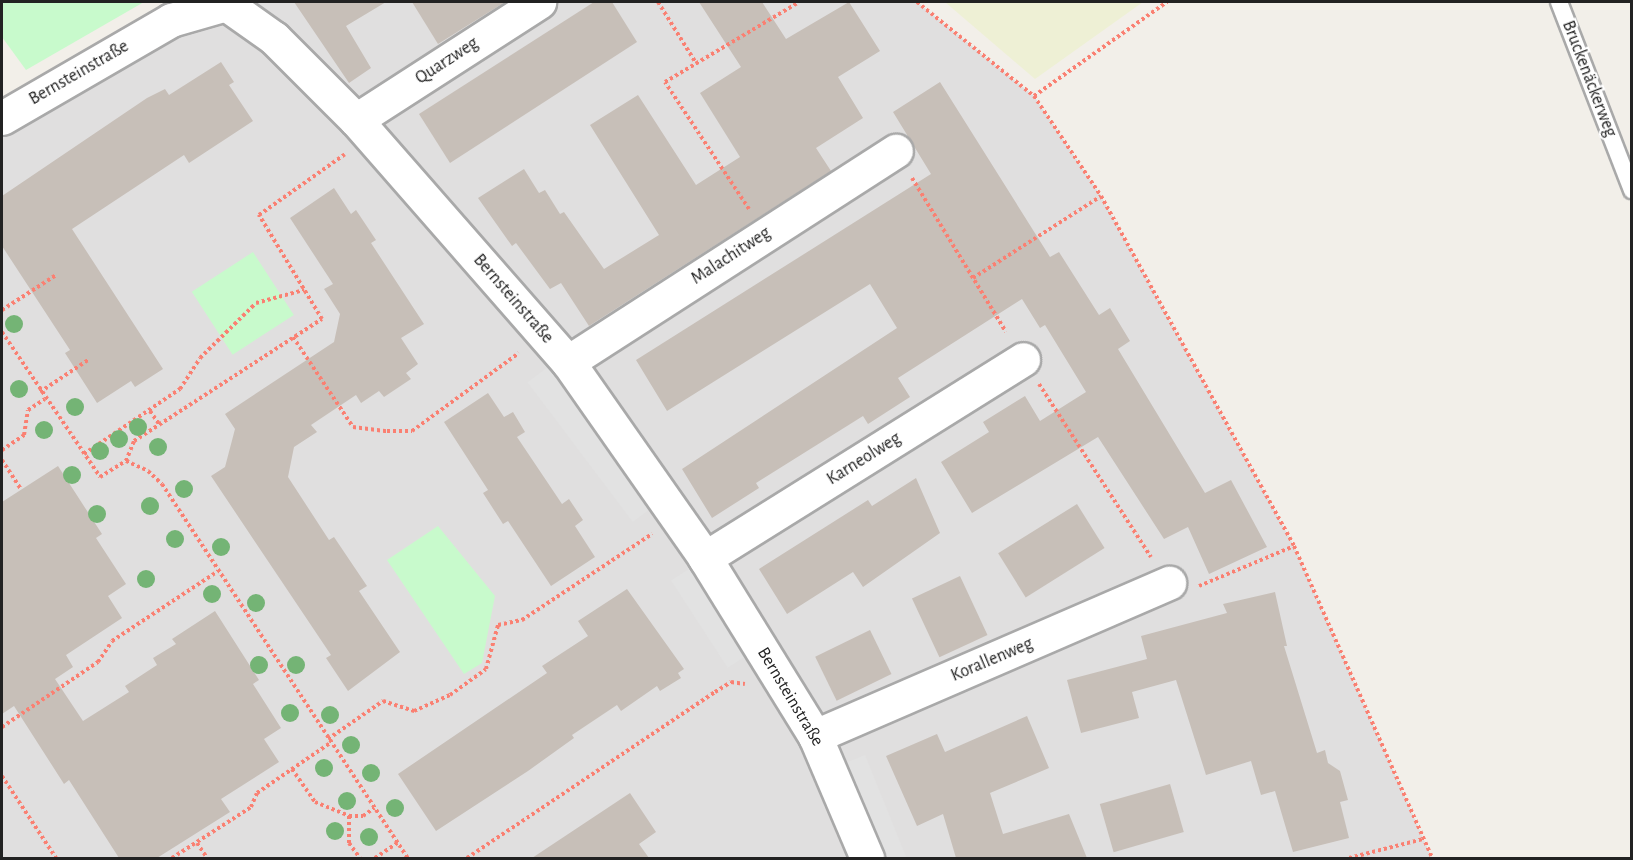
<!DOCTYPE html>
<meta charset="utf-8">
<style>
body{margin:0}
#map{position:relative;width:1633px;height:860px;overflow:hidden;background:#f2efe9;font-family:"Alegreya Sans",sans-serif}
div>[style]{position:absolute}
.residential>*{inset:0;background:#e0dfdf}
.farmland>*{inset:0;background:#eef0d5}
.park>*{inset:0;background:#c8facc;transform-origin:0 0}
.parking>*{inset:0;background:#e2e2e2;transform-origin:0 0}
.building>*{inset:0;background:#c7bfb8;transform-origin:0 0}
.path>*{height:4px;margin-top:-2px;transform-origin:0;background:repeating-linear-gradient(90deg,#fa8072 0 3px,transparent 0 6px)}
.roads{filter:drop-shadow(2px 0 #a9a9a9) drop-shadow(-2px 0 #a9a9a9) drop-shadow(0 2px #a9a9a9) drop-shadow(0 -2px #a9a9a9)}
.lane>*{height:16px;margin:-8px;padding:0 8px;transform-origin:8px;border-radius:8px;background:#fff}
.street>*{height:33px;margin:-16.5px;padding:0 16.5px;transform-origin:16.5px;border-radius:16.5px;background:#fff}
.trees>*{width:18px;height:18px;margin:-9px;border-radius:50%;background:#74b475}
span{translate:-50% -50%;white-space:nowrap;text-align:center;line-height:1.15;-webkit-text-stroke:4.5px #fff;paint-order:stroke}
.street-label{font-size:18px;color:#222}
.frame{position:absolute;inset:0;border:3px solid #222;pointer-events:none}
</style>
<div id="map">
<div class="residential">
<div style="clip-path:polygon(201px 2px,917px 2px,1034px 96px,1101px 196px,1294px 546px,1432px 858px,2px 858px,2px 118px)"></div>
</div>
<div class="farmland">
<div style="clip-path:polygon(945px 2px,1143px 2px,1035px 79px)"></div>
</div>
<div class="park">
<div style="clip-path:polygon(2px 2px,144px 2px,26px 70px,2px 37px)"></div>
<div style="left:253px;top:252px;width:75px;height:73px;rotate:57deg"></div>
<div style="clip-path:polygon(438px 526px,495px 596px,482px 663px,464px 674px,387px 560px)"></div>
</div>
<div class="parking">
<div style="left:549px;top:366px;width:175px;height:27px;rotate:53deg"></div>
<div style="left:692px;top:567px;width:104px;height:25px;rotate:57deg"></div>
<div style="left:865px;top:755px;width:111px;height:24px;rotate:68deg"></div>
</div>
<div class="building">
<div style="clip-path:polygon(294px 2px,386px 2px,346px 26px,371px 68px,349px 83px)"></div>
<div style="clip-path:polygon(412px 2px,505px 2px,438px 44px)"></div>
<div style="clip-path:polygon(594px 2px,612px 2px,637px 42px,450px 163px,419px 114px)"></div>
<div style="clip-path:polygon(699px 2px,762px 2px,786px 39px,849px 2px,880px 51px,838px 77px,863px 118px,816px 148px,831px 171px,589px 326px,561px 283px,550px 289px,516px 243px,512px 246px,478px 198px,524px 169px,539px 193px,545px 190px,560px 214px,564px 212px,604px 269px,659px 235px,590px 125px,638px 95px,696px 185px,740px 157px,700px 93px,741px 67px)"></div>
<div style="clip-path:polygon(221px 62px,234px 82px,229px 85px,253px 121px,189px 163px,184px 155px,72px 229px,163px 369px,135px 387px,131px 381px,97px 403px,65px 353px,70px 350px,2px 246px,2px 196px,147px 98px,165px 89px,169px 95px)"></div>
<div style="clip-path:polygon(940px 82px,1050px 257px,1059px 252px,1099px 315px,1110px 308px,1130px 341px,1118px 349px,1205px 493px,1231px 480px,1267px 547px,1209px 574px,1188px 527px,1164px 539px,1098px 437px,972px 513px,941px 462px,989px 432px,983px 422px,1025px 396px,1040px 421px,1086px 392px,1045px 325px,1040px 328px,1022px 299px,898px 378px,910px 397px,868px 424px,863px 416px,756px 483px,759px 488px,712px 518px,682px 469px,897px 328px,870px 284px,667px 411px,636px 360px,931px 174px,893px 112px)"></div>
<div style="clip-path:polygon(334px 188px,351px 214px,356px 210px,376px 240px,371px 243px,424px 324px,401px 338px,418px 364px,406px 373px,411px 379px,384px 397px,379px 391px,361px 403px,356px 395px,311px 425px,317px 432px,294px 447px,288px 477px,329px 540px,334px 537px,367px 586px,359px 591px,400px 652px,348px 691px,326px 658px,331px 655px,211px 476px,225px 467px,235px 429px,225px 414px,334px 342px,340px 314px,324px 289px,333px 284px,290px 218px)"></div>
<div style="clip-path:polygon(488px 393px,504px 417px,513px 412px,525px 432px,517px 437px,562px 504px,569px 499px,583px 520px,575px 526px,595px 557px,551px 586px,508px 521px,503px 524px,483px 493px,488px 490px,444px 422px)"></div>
<div style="clip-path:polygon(58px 466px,102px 534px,96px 538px,126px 584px,108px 596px,122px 618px,66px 655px,73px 667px,55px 679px,83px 721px,129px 692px,125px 686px,157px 665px,153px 658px,176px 644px,172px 639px,215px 611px,259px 680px,253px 684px,281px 728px,264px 739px,279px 762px,221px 799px,230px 812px,157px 858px,119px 858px,69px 780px,64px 784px,14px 706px,2px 714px,2px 502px)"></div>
<div style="clip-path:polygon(916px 478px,940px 533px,863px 587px,853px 572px,787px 614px,759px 569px,868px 500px,872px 506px)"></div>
<div style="left:1077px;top:504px;width:52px;height:93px;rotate:58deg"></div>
<div style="left:960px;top:576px;width:65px;height:53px;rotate:65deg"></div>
<div style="clip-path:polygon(627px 589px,684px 669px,678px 673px,681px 678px,660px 691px,657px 686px,621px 711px,617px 705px,572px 735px,574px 738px,528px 771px,436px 831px,398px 774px,547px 673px,542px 666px,588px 636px,578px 621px)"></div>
<div style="clip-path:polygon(1275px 592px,1287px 646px,1284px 646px,1317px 753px,1325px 750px,1328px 763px,1340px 771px,1348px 800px,1340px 802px,1349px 838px,1293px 852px,1275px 791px,1261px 795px,1251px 761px,1206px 775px,1176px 680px,1132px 692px,1139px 718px,1081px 733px,1067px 680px,1147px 659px,1141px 636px,1227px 613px,1223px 604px)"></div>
<div style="left:870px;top:630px;width:49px;height:61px;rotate:64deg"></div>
<div style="clip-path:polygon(1027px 716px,1049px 768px,990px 793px,1003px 834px,1069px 814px,1087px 858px,956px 858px,943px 814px,917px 826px,886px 756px,937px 734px,945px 752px)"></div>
<div style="left:1170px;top:784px;width:50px;height:73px;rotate:74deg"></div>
<div style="clip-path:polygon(630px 793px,656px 832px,639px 844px,649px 858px,532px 858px)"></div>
</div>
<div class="path">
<div style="left:658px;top:2px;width:72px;rotate:58.1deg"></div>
<div style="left:917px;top:2px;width:150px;rotate:38.8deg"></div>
<div style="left:1034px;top:96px;width:120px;rotate:56.2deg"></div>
<div style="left:1101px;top:196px;width:400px;rotate:61.1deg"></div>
<div style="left:1294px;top:546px;width:341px;rotate:66.1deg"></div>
<div style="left:1034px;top:96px;width:163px;rotate:-35.3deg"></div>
<div style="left:912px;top:178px;width:180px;rotate:58.6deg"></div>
<div style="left:749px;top:209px;width:152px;rotate:-123.5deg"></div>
<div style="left:665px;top:82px;width:156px;rotate:-30.8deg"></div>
<div style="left:973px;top:278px;width:152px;rotate:-32.6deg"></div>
<div style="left:2px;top:310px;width:64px;rotate:-32.9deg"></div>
<div style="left:2px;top:332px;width:175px;rotate:55.9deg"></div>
<div style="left:100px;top:477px;width:31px;rotate:-32deg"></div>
<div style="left:126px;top:461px;width:24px;rotate:24deg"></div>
<div style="left:148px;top:471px;width:19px;rotate:43deg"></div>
<div style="left:162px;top:484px;width:448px;rotate:56.7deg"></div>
<div style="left:293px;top:337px;width:108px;rotate:56.3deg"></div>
<div style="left:353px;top:427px;width:34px;rotate:7deg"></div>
<div style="left:387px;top:431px;width:25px"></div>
<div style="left:412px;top:431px;width:132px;rotate:-36.1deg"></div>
<div style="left:1039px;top:384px;width:206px;rotate:57.1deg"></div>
<div style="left:40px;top:392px;width:58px;rotate:-33.7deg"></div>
<div style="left:150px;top:411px;width:16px;rotate:55deg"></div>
<div style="left:2px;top:450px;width:27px;rotate:-34deg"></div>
<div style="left:24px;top:435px;width:25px;rotate:-81deg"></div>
<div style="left:28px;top:410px;width:20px;rotate:-33deg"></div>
<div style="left:84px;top:454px;width:116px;rotate:-34.1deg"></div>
<div style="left:180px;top:389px;width:37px;rotate:-57deg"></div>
<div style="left:200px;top:358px;width:78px;rotate:-44.5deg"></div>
<div style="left:256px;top:303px;width:50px;rotate:-15.2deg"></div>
<div style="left:2px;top:460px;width:35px;rotate:57deg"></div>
<div style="left:126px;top:461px;width:22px;rotate:-68deg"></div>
<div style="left:134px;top:441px;width:224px;rotate:-33deg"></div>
<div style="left:322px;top:319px;width:122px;rotate:-121.2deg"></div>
<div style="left:259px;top:215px;width:105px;rotate:-35.3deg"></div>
<div style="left:1199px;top:586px;width:103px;rotate:-22.8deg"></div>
<div style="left:2px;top:727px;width:116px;rotate:-34.1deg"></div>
<div style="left:98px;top:662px;width:25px;rotate:-56deg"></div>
<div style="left:112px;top:641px;width:127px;rotate:-33.4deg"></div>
<div style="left:328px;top:739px;width:67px;rotate:-34.6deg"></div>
<div style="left:383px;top:701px;width:33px;rotate:18deg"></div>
<div style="left:414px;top:711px;width:39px;rotate:-24deg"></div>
<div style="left:450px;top:695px;width:44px;rotate:-35.8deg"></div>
<div style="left:486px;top:669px;width:46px;rotate:-74.7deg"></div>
<div style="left:498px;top:625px;width:25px;rotate:-12deg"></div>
<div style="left:522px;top:620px;width:156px;rotate:-33.5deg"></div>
<div style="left:292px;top:769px;width:40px;rotate:55.1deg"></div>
<div style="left:315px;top:802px;width:37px;rotate:22deg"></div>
<div style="left:349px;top:816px;width:14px"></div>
<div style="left:363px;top:816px;width:14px;rotate:-36deg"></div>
<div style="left:2px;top:776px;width:98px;rotate:56.6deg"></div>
<div style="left:349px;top:816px;width:27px;rotate:90deg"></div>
<div style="left:349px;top:843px;width:19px;rotate:54deg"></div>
<div style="left:197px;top:843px;width:18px;rotate:56deg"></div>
<div style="left:172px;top:858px;width:94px;rotate:-32.8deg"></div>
<div style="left:251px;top:807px;width:15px;rotate:-67deg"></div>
<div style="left:257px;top:793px;width:88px;rotate:-34.4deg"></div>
<div style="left:375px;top:858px;width:27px;rotate:-34deg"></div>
<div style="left:467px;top:858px;width:298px;rotate:-33.8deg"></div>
<div style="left:715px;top:692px;width:19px;rotate:-32deg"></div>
<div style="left:731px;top:682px;width:14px;rotate:8deg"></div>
<div style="left:1349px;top:858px;width:76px;rotate:-14.4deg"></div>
</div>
<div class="roads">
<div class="lane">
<div style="left:1559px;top:2px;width:202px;rotate:68.8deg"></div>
</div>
<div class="street">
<div style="left:2px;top:118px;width:195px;rotate:-30.1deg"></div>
<div style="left:171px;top:20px;width:57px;rotate:-16.2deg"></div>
<div style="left:226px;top:4px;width:59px;rotate:35.3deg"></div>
<div style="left:274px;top:38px;width:116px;rotate:45deg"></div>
<div style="left:356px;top:120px;width:322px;rotate:48.8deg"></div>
<div style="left:568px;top:362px;width:239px;rotate:55deg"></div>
<div style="left:705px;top:558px;width:209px;rotate:58.3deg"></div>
<div style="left:815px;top:736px;width:133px;rotate:66.9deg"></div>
<div style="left:356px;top:120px;width:218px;rotate:-32.8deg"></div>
<div style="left:568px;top:362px;width:390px;rotate:-32.8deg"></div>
<div style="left:705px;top:558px;width:375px;rotate:-32deg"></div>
<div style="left:815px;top:736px;width:386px;rotate:-23.4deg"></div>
</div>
</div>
<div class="trees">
<div style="left:14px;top:324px"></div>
<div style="left:19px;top:389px"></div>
<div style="left:75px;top:407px"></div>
<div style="left:138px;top:427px"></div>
<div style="left:44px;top:430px"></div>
<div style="left:119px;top:439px"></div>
<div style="left:158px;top:447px"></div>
<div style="left:100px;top:451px"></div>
<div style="left:72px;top:475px"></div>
<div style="left:184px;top:489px"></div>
<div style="left:150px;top:506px"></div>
<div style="left:97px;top:514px"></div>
<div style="left:175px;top:539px"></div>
<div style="left:221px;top:547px"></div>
<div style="left:146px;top:579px"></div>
<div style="left:212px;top:594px"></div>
<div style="left:256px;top:603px"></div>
<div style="left:259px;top:665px"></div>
<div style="left:296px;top:665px"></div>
<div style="left:290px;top:713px"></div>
<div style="left:330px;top:715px"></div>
<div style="left:351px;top:745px"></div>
<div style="left:324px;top:768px"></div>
<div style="left:371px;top:773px"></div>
<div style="left:347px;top:801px"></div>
<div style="left:395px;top:808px"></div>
<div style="left:335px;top:831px"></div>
<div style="left:369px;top:837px"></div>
</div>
<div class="street-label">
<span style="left:447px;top:61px;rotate:-33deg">Quarzweg</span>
<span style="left:79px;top:73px;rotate:-30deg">Bernsteinstraße</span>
<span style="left:1589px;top:79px;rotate:69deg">Bruckenäckerweg</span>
<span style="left:731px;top:256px;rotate:-33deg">Malachitweg</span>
<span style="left:513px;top:299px;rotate:49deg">Bernsteinstraße</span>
<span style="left:864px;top:459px;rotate:-32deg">Karneolweg</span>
<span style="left:992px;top:660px;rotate:-23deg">Korallenweg</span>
<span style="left:790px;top:697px;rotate:59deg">Bernsteinstraße</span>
</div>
<div class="frame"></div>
</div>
